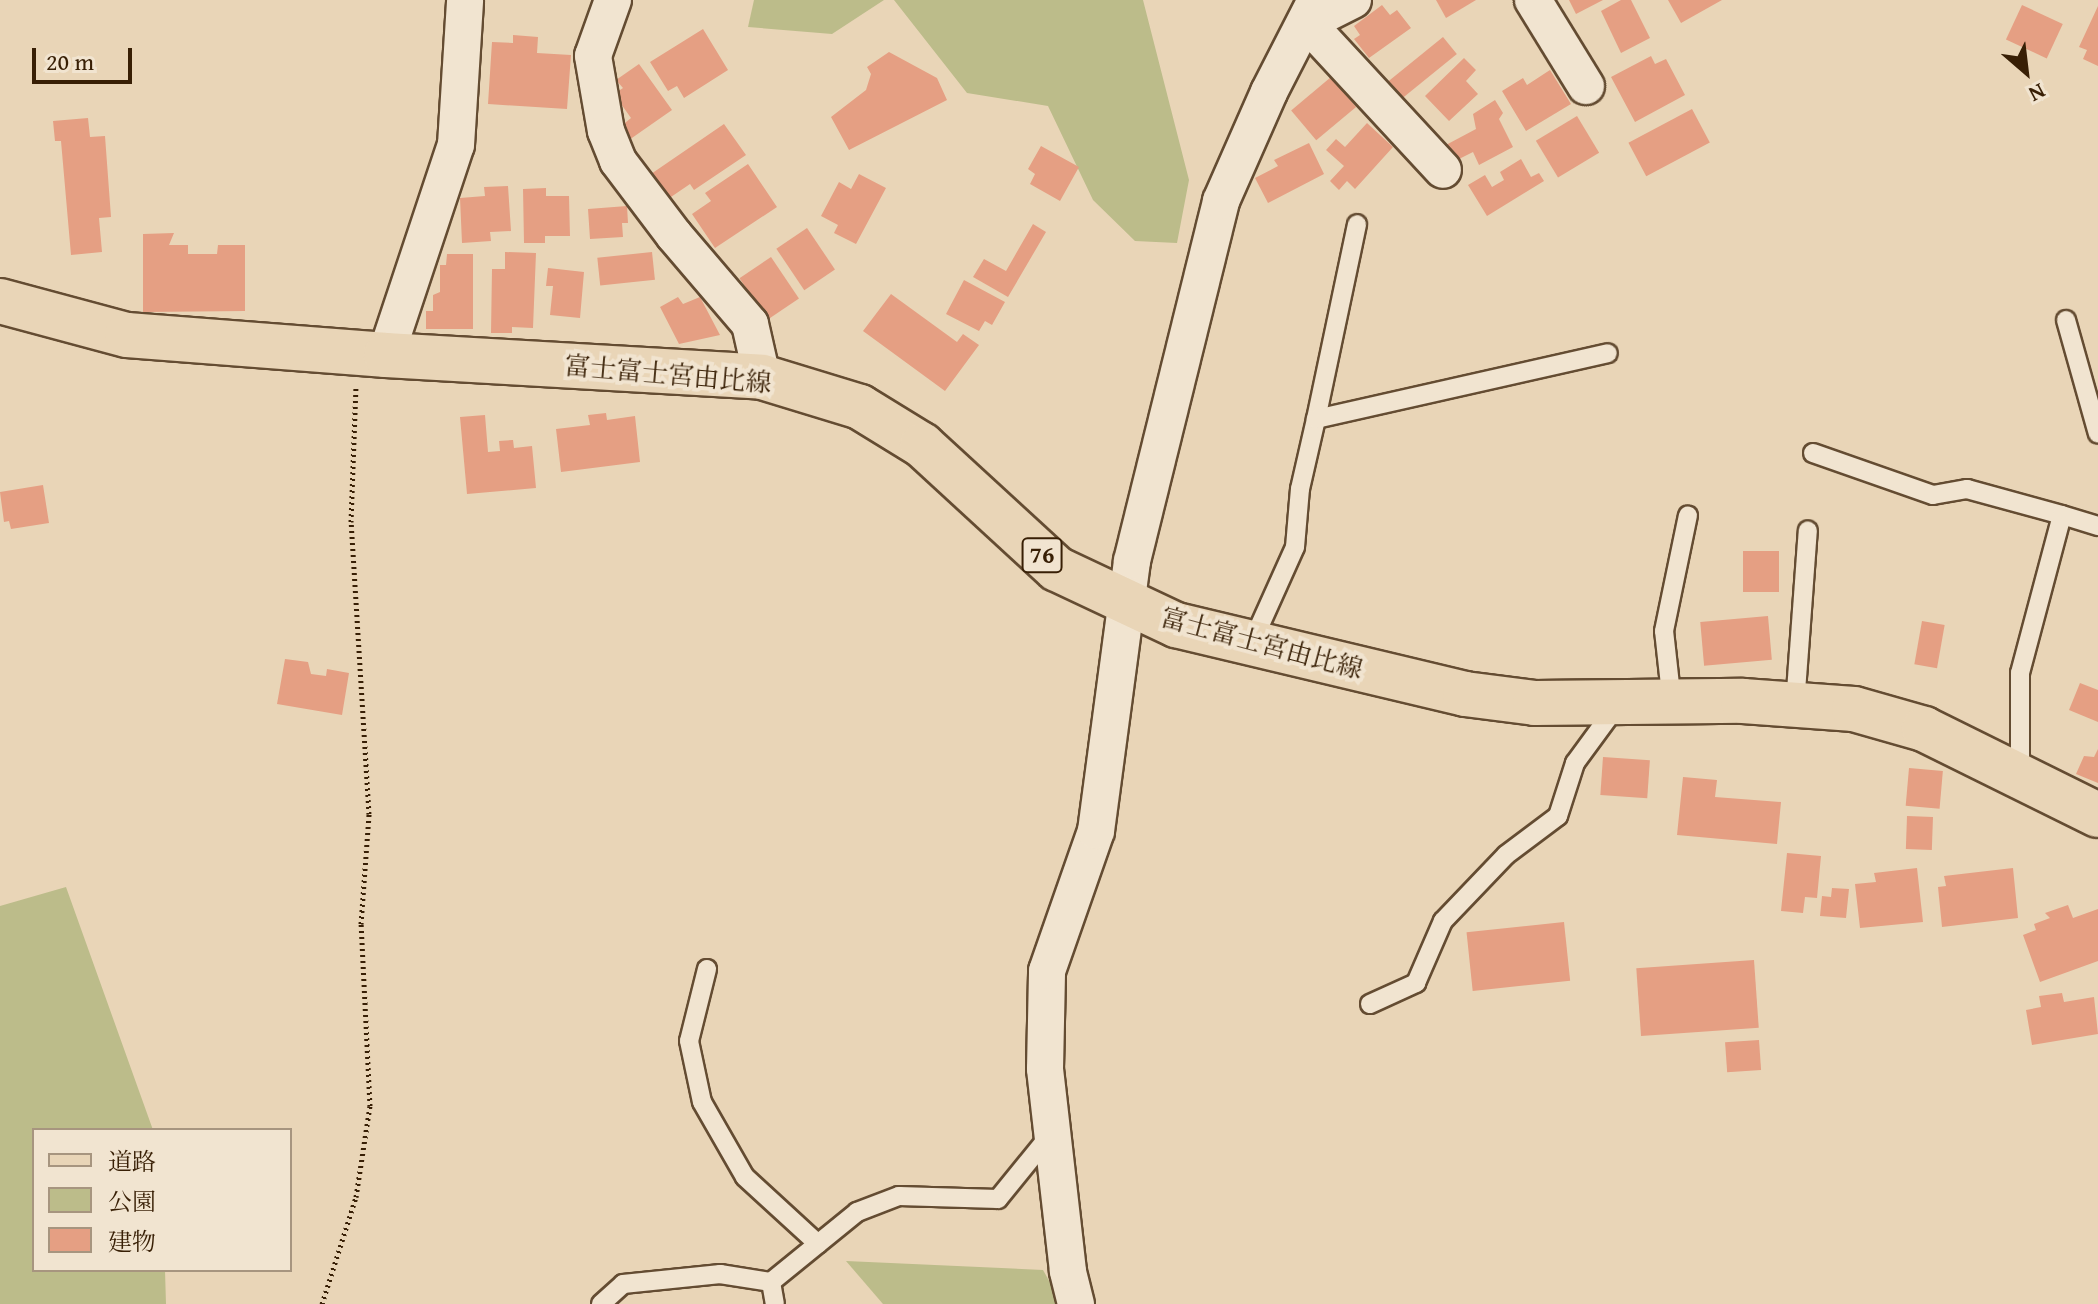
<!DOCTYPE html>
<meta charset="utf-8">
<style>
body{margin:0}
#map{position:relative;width:2098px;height:1304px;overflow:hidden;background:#e9d5b7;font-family:"Gentium Book Plus","Noto Serif JP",serif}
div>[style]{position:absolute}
.green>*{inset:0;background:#bcbc8a}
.building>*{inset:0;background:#e59f83;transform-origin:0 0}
.path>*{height:5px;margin-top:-2.5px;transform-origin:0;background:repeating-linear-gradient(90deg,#381f05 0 2px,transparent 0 6px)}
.roads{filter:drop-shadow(2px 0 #644c32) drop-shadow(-2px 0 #644c32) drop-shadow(0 2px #644c32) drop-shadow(0 -2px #644c32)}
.service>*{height:18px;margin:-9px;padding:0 9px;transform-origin:9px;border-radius:9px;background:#f1e4d0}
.minor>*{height:36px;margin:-18px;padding:0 18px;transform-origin:18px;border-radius:18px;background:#f1e4d0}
.primary>*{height:44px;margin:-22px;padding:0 22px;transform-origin:22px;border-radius:22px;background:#e9d5b7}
span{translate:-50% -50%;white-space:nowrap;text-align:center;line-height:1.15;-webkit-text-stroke:8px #f1e4d0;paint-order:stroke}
.shield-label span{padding:2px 6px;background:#f1e4d0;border:2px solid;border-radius:6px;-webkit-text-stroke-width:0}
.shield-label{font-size:24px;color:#381f05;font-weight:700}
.street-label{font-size:26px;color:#381f05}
.legend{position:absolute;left:32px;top:1128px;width:260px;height:144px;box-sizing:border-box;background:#f1e4d0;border:2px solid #a7957f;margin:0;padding:10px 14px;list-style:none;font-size:24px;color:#381f05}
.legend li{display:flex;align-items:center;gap:16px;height:40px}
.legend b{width:40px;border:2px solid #a7957f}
.north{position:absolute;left:1986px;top:32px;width:80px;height:80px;-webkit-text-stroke:6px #f1e4d0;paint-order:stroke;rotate:152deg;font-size:22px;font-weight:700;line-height:32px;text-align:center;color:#381f05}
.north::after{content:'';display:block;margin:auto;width:28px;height:36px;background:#381f05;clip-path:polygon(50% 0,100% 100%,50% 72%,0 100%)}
.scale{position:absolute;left:32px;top:48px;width:100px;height:36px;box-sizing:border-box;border:4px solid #381f05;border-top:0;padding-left:10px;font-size:24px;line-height:28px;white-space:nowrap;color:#381f05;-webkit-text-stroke:6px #f1e4d0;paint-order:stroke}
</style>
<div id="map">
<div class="green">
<div style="clip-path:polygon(754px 0,884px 0,832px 34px,748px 27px)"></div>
<div style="clip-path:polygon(894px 0,1143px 0,1189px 180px,1177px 243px,1135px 241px,1093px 200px,1048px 106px,967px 93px)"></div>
<div style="clip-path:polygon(66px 887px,153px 1130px,34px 1130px,34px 1270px,165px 1270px,166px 1304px,0 1304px,0 906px)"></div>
<div style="clip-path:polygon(846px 1261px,1043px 1270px,1062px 1304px,883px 1304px)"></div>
</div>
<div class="building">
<div style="clip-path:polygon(1436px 0,1476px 0,1446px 18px)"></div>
<div style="clip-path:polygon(1569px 0,1603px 0,1576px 14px)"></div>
<div style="clip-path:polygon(1621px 0,1631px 0,1650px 38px,1621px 53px,1601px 11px)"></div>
<div style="clip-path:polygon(1668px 0,1722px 0,1681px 23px)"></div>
<div style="clip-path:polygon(1382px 5px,1390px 15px,1397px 10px,1411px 28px,1369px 58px,1354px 39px,1360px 35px,1354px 26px)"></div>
<div style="left:2022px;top:5px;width:45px;height:38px;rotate:25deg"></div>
<div style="clip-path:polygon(2098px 6px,2098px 66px,2083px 59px,2087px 50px,2079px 47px)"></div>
<div style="clip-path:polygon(703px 29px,728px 70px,684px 98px,677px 86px,668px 91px,650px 62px)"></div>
<div style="clip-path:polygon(513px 35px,538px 37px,537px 53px,571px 55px,567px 109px,488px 104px,492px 42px,513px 43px)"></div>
<div style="left:1443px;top:37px;width:22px;height:71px;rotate:51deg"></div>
<div style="clip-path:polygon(889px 52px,937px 78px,947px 100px,849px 150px,831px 117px,866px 90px,871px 74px,867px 67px)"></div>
<div style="clip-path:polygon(1651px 56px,1655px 64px,1666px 59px,1685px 95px,1635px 122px,1611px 77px)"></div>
<div style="clip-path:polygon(1464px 58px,1476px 70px,1466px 81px,1478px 94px,1449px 121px,1425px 96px)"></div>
<div style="clip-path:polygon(639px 64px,672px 110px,629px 140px,620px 127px,631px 118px,614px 94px,623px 88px,616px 80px)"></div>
<div style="clip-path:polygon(1550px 70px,1571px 104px,1526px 131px,1502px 91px,1523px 78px,1527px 85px)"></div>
<div style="left:1331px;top:77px;width:39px;height:52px;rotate:50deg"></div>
<div style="clip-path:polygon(1495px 100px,1503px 113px,1499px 119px,1513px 147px,1479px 165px,1473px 152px,1453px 162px,1444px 146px,1476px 129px,1473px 114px)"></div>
<div style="left:1692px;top:109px;width:38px;height:72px;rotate:62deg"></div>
<div style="left:1577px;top:116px;width:43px;height:48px;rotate:59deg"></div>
<div style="clip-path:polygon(88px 118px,90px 137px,105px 136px,111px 217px,99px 218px,102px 252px,71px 255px,61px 141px,55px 141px,53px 121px)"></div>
<div style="clip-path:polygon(1367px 123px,1393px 147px,1355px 189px,1347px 181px,1339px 190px,1330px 181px,1344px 166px,1326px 150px,1336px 139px,1345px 147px)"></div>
<div style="clip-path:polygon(724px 124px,746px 155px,694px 190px,690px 184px,668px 199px,651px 174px)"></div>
<div style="clip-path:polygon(1309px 143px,1324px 174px,1268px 203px,1255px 178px,1278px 166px,1274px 160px)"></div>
<div style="clip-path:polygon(1041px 146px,1079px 167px,1060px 201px,1030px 184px,1035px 174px,1028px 169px)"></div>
<div style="clip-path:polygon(1521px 159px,1531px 177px,1539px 173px,1544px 181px,1487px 216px,1468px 185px,1485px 175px,1492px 187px,1504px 180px,1500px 172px)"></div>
<div style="clip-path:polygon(748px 164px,777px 207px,715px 248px,692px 214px,711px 201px,705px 193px)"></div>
<div style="clip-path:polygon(859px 174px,886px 188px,856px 244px,834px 233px,838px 225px,821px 216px,839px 182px,851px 189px)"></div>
<div style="clip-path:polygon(508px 186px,511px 231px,490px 232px,491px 241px,462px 243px,460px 198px,485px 196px,484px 187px)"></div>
<div style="clip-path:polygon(546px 188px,546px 196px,569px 196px,570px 236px,545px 236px,545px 243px,524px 243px,523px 189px)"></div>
<div style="clip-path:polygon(627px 206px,628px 223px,622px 223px,623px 237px,590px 239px,588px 209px)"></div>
<div style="clip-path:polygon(1033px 224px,1046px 232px,1008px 297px,973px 277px,984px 259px,1006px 271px)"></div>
<div style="left:807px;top:228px;width:50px;height:37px;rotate:56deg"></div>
<div style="clip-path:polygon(174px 233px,169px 245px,188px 245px,188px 254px,217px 254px,218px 245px,245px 245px,245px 311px,143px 312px,143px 234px)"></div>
<div style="clip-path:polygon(505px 252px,536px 253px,533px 328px,512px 327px,512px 333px,491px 333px,492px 269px,505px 269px)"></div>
<div style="left:652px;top:252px;width:28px;height:55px;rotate:84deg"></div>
<div style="clip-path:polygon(447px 254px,473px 254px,473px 329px,426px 329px,426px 311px,433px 311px,433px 295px,440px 292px,440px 265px,446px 265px)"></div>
<div style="left:771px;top:257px;width:50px;height:38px;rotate:56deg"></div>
<div style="clip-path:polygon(548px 268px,584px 272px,580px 318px,550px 315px,553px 286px,546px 286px)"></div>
<div style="clip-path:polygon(964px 280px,1005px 302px,992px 325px,985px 321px,979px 331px,946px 314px)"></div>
<div style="clip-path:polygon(891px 294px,957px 342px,963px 334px,979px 345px,945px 391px,863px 331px)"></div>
<div style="clip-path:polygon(678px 297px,683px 304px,700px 297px,720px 335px,679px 344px,660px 307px)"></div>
<div style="clip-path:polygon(606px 413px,607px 420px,635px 416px,640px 462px,561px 472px,556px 429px,590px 425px,588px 415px)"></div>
<div style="clip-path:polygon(485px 415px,488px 452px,500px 451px,499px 441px,513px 440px,514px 448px,532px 446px,536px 488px,467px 494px,460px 417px)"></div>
<div style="clip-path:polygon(43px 485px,49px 523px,11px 529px,9px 521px,4px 522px,0 492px)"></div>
<div style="left:1743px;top:551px;width:36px;height:41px"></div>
<div style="left:1768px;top:616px;width:44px;height:68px;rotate:85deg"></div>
<div style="left:1922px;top:621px;width:23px;height:44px;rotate:10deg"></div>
<div style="clip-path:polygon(285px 659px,308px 662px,311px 674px,326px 676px,327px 669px,349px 673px,342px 715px,277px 704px)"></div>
<div style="clip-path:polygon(2080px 683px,2098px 690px,2098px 722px,2069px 710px)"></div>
<div style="clip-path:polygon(2098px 749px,2098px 783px,2076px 774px,2084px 756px,2094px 757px)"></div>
<div style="left:1603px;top:757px;width:47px;height:38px;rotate:4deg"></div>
<div style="left:1909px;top:768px;width:34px;height:38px;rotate:5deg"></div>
<div style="clip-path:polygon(1683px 777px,1717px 780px,1715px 797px,1781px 802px,1777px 844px,1677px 835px)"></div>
<div style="left:1907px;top:816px;width:26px;height:33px;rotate:2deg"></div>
<div style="clip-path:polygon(1787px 853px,1821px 856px,1817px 898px,1805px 897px,1803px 913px,1781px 911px)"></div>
<div style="clip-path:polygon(1917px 868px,1923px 922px,1860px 928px,1855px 884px,1876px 882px,1874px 873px)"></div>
<div style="clip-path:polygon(2013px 868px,2018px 918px,1942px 927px,1938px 887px,1946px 886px,1944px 876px)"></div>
<div style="clip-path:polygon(1832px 888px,1849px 889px,1846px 918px,1820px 916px,1822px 896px,1831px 897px)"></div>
<div style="clip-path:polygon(2068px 905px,2073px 918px,2098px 909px,2098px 961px,2040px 982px,2023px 935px,2036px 930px,2034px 924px,2050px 918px,2045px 913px)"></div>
<div style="left:1564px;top:922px;width:59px;height:98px;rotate:84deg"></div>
<div style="left:1754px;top:960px;width:68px;height:118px;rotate:86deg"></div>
<div style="clip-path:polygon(2062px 993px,2064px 1002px,2094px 997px,2098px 1034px,2032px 1045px,2026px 1010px,2041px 1007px,2039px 996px)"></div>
<div style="left:1759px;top:1040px;width:30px;height:34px;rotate:86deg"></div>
</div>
<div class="path">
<div style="left:322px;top:1304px;width:112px;rotate:-72.4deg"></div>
<div style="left:356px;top:1197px;width:92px;rotate:-81.3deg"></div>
<div style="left:370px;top:1106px;width:182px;rotate:-92.8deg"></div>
<div style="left:361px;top:924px;width:110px;rotate:-85.8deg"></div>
<div style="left:369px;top:814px;width:293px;rotate:-93.5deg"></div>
<div style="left:351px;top:522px;width:134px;rotate:-87.9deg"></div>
</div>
<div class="roads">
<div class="service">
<div style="left:2066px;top:320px;width:118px;rotate:74.3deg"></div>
<div style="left:1316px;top:419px;width:199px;rotate:-78.1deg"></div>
<div style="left:1813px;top:453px;width:127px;rotate:19.3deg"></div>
<div style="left:1933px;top:495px;width:35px;rotate:-10deg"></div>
<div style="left:1967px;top:489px;width:98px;rotate:15.3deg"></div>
<div style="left:1251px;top:645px;width:107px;rotate:-65.8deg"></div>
<div style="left:1295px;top:547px;width:58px;rotate:-85.1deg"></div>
<div style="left:1300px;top:489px;width:72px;rotate:-77.1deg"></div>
<div style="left:1316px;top:419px;width:299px;rotate:-12.7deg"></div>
<div style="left:1672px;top:703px;width:72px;rotate:-96.3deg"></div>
<div style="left:1664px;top:631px;width:118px;rotate:-78.3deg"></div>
<div style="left:1795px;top:705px;width:175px;rotate:-85.8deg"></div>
<div style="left:2020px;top:773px;width:100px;rotate:-90deg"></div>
<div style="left:2020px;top:673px;width:163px;rotate:-75.1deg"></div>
<div style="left:2062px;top:515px;width:38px;rotate:17deg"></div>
<div style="left:707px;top:969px;width:74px;rotate:104deg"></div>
<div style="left:689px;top:1041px;width:62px;rotate:78deg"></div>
<div style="left:702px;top:1102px;width:86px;rotate:60.2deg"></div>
<div style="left:745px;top:1177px;width:99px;rotate:42.5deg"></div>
<div style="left:1370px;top:1004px;width:51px;rotate:-24.5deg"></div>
<div style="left:1416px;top:983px;width:68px;rotate:-66.5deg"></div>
<div style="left:1443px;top:921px;width:91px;rotate:-46.3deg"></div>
<div style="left:1506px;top:855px;width:65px;rotate:-36.9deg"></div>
<div style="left:1558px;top:816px;width:56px;rotate:-72.2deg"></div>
<div style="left:1575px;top:763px;width:69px;rotate:-53.8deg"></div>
<div style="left:771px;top:1282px;width:22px;rotate:80deg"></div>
<div style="left:601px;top:1304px;width:30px;rotate:-42deg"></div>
<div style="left:623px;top:1284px;width:98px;rotate:-5.9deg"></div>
<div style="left:720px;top:1274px;width:52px;rotate:8.9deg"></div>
<div style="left:771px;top:1282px;width:111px;rotate:-39.1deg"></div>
<div style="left:857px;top:1212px;width:45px;rotate:-20.9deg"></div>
<div style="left:899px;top:1196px;width:99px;rotate:1.7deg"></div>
<div style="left:998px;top:1199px;width:82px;rotate:-50.9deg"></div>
</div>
<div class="minor">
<div style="left:613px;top:0;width:59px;rotate:109.7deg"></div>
<div style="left:593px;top:56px;width:76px;rotate:80.2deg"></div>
<div style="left:606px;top:131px;width:32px;rotate:68deg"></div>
<div style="left:618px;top:161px;width:93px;rotate:52.9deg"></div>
<div style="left:674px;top:235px;width:117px;rotate:49.5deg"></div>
<div style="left:750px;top:324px;width:54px;rotate:77.2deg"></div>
<div style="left:1353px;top:0;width:51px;rotate:153.4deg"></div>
<div style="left:1307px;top:23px;width:200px;rotate:47.2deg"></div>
<div style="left:1533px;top:0;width:101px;rotate:58.4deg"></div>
<div style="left:386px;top:355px;width:221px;rotate:-71.6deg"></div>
<div style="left:456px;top:145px;width:145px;rotate:-86.4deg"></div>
<div style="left:1076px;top:1304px;width:34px;rotate:-104deg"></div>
<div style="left:1068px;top:1271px;width:203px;rotate:-96.5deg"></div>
<div style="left:1045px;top:1069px;width:98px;rotate:-88.8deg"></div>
<div style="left:1047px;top:971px;width:148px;rotate:-70.7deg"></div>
<div style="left:1096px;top:831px;width:272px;rotate:-82.4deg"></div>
<div style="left:1132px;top:561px;width:371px;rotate:-76.1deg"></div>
<div style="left:1221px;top:201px;width:119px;rotate:-66.2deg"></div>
<div style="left:1269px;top:92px;width:103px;rotate:-62.9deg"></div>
</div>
<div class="primary">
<div style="left:0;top:301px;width:131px;rotate:15deg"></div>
<div style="left:127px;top:335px;width:260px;rotate:4.4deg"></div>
<div style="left:386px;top:355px;width:377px;rotate:3.3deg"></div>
<div style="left:762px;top:377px;width:102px;rotate:17deg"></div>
<div style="left:860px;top:407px;width:73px;rotate:31.5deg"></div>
<div style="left:922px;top:445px;width:183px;rotate:42.6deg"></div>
<div style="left:1057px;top:569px;width:132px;rotate:25.2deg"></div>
<div style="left:1176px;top:625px;width:297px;rotate:13.4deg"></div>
<div style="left:1465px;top:694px;width:71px;rotate:7.3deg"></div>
<div style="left:1535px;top:703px;width:208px;rotate:-0.6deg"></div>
<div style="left:1743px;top:701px;width:111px;rotate:4.1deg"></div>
<div style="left:1854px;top:709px;width:73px;rotate:15.9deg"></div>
<div style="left:1924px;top:729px;width:194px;rotate:26.3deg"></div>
</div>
</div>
<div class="shield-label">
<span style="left:1042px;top:555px">76</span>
</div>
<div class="street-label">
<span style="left:668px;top:374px;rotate:5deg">富士富士宮由比線</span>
<span style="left:1262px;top:643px;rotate:15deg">富士富士宮由比線</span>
</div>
<ul class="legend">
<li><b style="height:10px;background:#e9d5b7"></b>道路</li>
<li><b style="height:22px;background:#bcbc8a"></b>公園</li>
<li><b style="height:22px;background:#e59f83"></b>建物</li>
</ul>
<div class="north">N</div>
<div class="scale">20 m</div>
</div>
